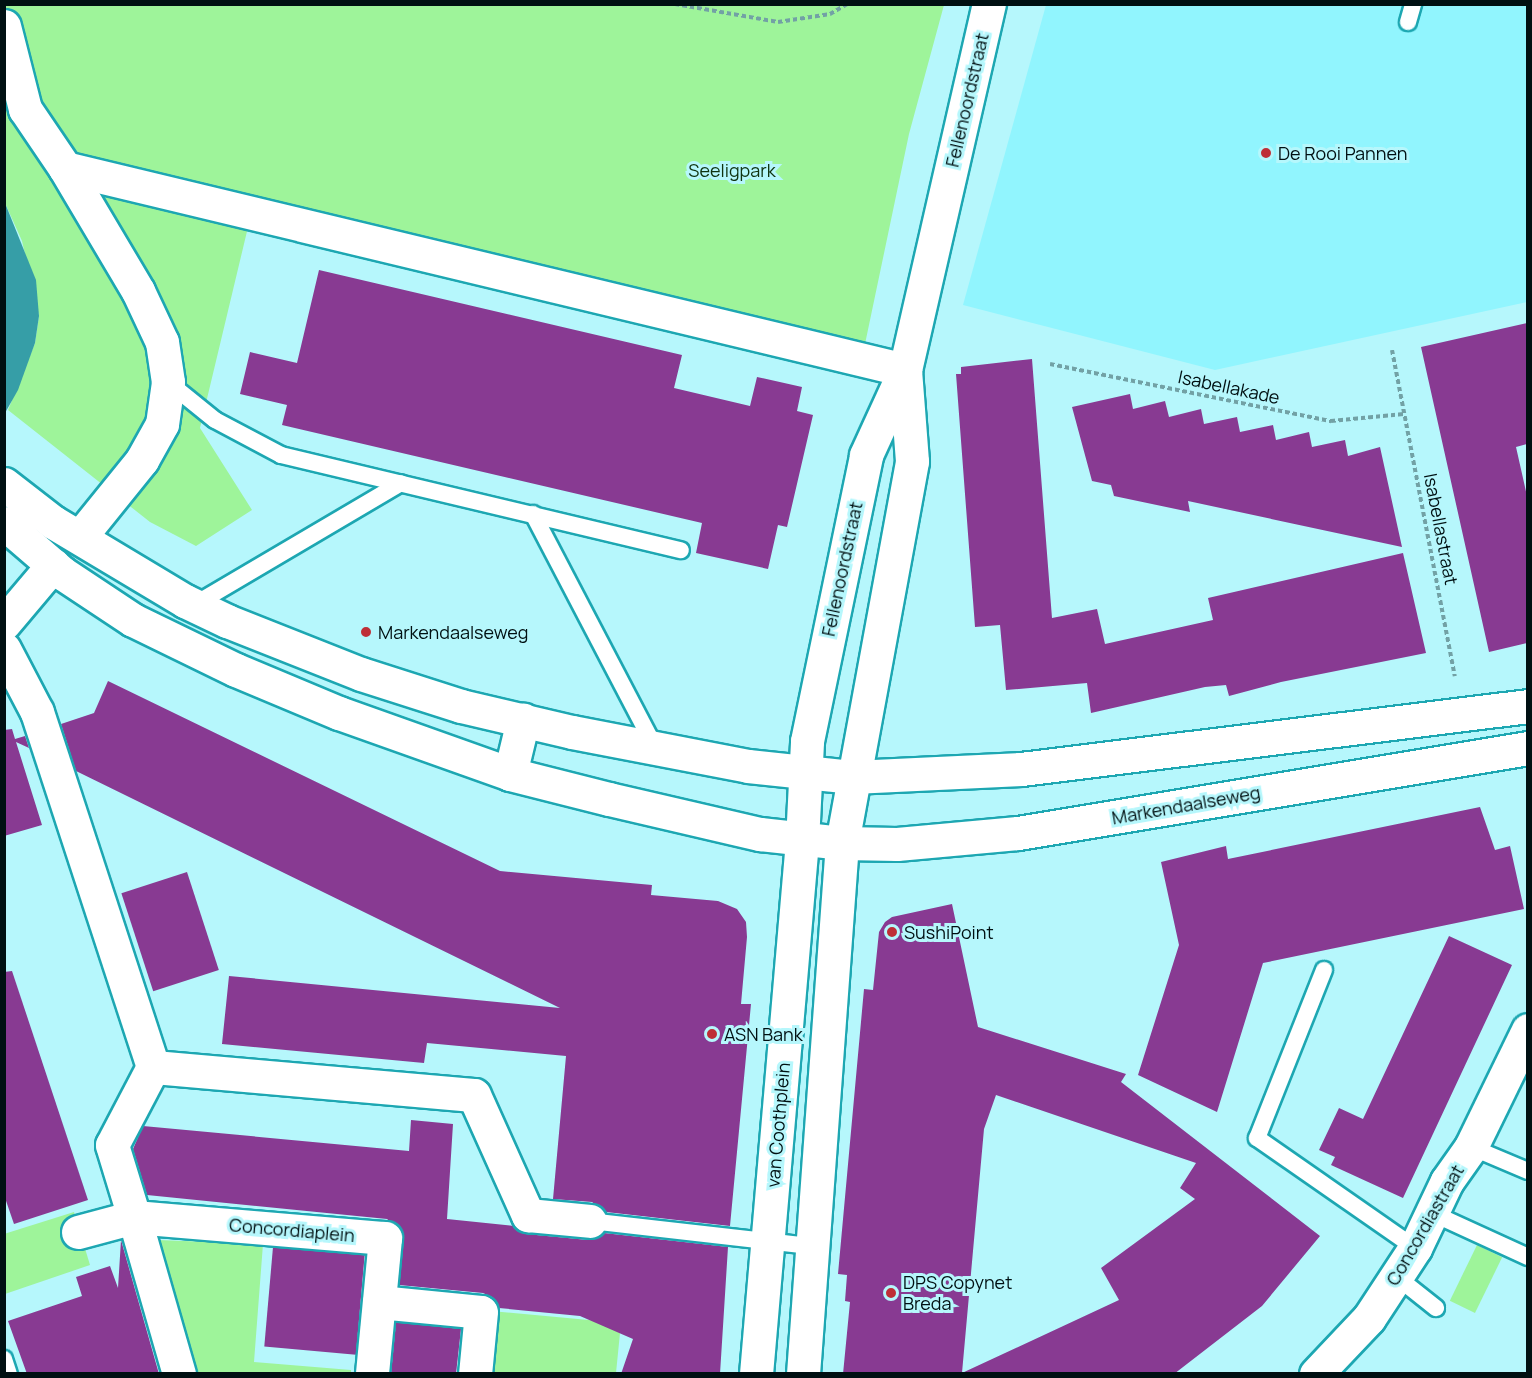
<!DOCTYPE html>
<style>
body{margin:0}
#map{position:relative;width:1532px;height:1378px;overflow:hidden;background:#b6f7fc;font-family:Manrope,sans-serif}
div>[style]{position:absolute}
.built>*{inset:0;background:#91f5fe}
.green>*{inset:0;background:#9ef49a;transform-origin:0 0}
.water>*{inset:0;background:#369ea7}
.building>*{inset:0;background:#883a92;transform-origin:0 0}
.path>*{height:4px;margin-top:-2px;transform-origin:0;background:repeating-linear-gradient(90deg,#72a1a5 0 4.5px,transparent 0 7.5px)}
.roads{filter:drop-shadow(2px 0 #1da7b2) drop-shadow(-2px 0 #1da7b2) drop-shadow(0 2px #1da7b2) drop-shadow(0 -2px #1da7b2)}
.lane>*{height:16px;margin:-8px;padding:0 8px;transform-origin:8px;border-radius:8px;background:#fff}
.street>*{height:33px;margin:-16.5px;padding:0 16.5px;transform-origin:16.5px;border-radius:16.5px;background:#fff}
.secondary>*{height:33px;margin:-16.5px;padding:0 16.5px;transform-origin:16.5px;border-radius:16.5px;background:#fff}
.dots>*{width:16px;height:16px;translate:-50% -50%;box-sizing:border-box;border:3px solid #b6f7fc;border-radius:50%}
span{translate:-50% -50%;white-space:nowrap;text-align:center;line-height:1.15;-webkit-text-stroke:6px #b6f7fc;paint-order:stroke}
.street-label{font-size:18px;color:#001012}
.poi-label{font-size:18px;color:#001012}
.left{translate:0 -50%;text-align:left}
.park-label{font-size:18px;color:#0f330f}
.frame{position:absolute;inset:0;border:6px solid #001012;pointer-events:none}
</style>
<div id="map">
<div class="built">
<div style="clip-path:polygon(1046px 5px,1527px 5px,1527px 302px,1215px 370px,963px 305px)"></div>
</div>
<div class="green">
<div style="clip-path:polygon(4px 5px,944px 5px,909px 134px,865px 344px,249px 223px,200px 428px,252px 510px,196px 546px,150px 522px,8px 410px,35px 343px,39px 316px,22px 241px,5px 203px)"></div>
<div style="clip-path:polygon(74px 1212px,90px 1265px,5px 1294px,4px 1234px)"></div>
<div style="clip-path:polygon(157px 1240px,263px 1244px,254px 1362px,351px 1370px,351px 1373px,192px 1373px)"></div>
<div style="left:1477px;top:1245px;width:28px;height:62px;rotate:26deg"></div>
<div style="clip-path:polygon(491px 1311px,621px 1323px,616px 1373px,485px 1374px)"></div>
</div>
<div class="water">
<div style="clip-path:polygon(5px 203px,36px 280px,39px 316px,35px 343px,18px 390px,5px 413px)"></div>
</div>
<div class="building">
<div style="clip-path:polygon(319px 270px,682px 355px,674px 388px,750px 406px,757px 377px,802px 387px,797px 411px,813px 415px,787px 527px,778px 525px,768px 569px,696px 553px,702px 523px,282px 425px,287px 405px,240px 394px,250px 352px,297px 363px)"></div>
<div style="clip-path:polygon(1527px 323px,1527px 444px,1516px 447px,1527px 496px,1527px 643px,1489px 652px,1421px 347px)"></div>
<div style="clip-path:polygon(1032px 359px,1052px 618px,1097px 609px,1105px 644px,1213px 620px,1208px 598px,1403px 553px,1426px 653px,1281px 682px,1229px 696px,1226px 685px,1205px 687px,1091px 713px,1087px 683px,1006px 690px,1000px 625px,975px 627px,956px 374px,961px 374px,961px 367px)"></div>
<div style="clip-path:polygon(1130px 394px,1133px 409px,1165px 401px,1169px 417px,1201px 409px,1204px 424px,1237px 417px,1240px 432px,1273px 425px,1276px 440px,1309px 432px,1312px 447px,1345px 440px,1348px 456px,1380px 447px,1402px 547px,1188px 501px,1190px 512px,1114px 496px,1111px 485px,1092px 481px,1072px 407px)"></div>
<div style="clip-path:polygon(108px 681px,500px 871px,652px 885px,651px 895px,718px 901px,737px 909px,746px 922px,747px 937px,741px 1004px,751px 1004px,730px 1226px,606px 1212px,592px 1202px,553px 1199px,566px 1056px,427px 1043px,424px 1063px,222px 1044px,229px 976px,560px 1008px,76px 771px,61px 724px,94px 713px)"></div>
<div style="clip-path:polygon(12px 729px,15px 739px,25px 736px,29px 748px,16px 742px,42px 825px,4px 836px,4px 730px)"></div>
<div style="clip-path:polygon(1480px 807px,1495px 850px,1510px 846px,1524px 909px,1263px 963px,1217px 1112px,1138px 1075px,1179px 945px,1161px 862px,1226px 846px,1228px 859px)"></div>
<div style="left:187px;top:872px;width:103px;height:69px;rotate:72deg"></div>
<div style="clip-path:polygon(evenodd,952px 904px,978px 1027px,1126px 1074px,1121px 1082px,1320px 1236px,1262px 1306px,1174px 1374px,843px 1374px,850px 1302px,845px 1301px,847px 1275px,838px 1274px,864px 989px,873px 990px,879px 932px,885px 922px,892px 917px,952px 904px,996px 1095px,1196px 1163px,1180px 1188px,1195px 1199px,1101px 1268px,1119px 1300px,962px 1373px,984px 1129px,996px 1095px)"></div>
<div style="clip-path:polygon(1449px 936px,1512px 965px,1403px 1198px,1331px 1165px,1335px 1157px,1319px 1150px,1339px 1108px,1363px 1119px)"></div>
<div style="clip-path:polygon(12px 971px,88px 1200px,14px 1224px,4px 1195px,4px 972px)"></div>
<div style="clip-path:polygon(411px 1120px,453px 1124px,447px 1219px,514px 1226px,526px 1234px,588px 1240px,604px 1233px,728px 1247px,720px 1374px,621px 1374px,633px 1339px,580px 1316px,499px 1308px,492px 1297px,483px 1293px,399px 1285px,402px 1231px,387px 1219px,147px 1195px,133px 1149px,143px 1126px,409px 1151px)"></div>
<div style="clip-path:polygon(121px 1240px,159px 1374px,27px 1374px,8px 1321px,82px 1296px,76px 1277px,110px 1266px,118px 1288px)"></div>
<div style="left:273px;top:1247px;width:92px;height:100px;rotate:5deg"></div>
<div style="clip-path:polygon(396px 1322px,461px 1329px,456px 1374px,391px 1374px)"></div>
</div>
<div class="path">
<div style="left:675px;top:4px;width:105px;rotate:9.9deg"></div>
<div style="left:778px;top:22px;width:53px;rotate:-8.7deg"></div>
<div style="left:830px;top:14px;width:20px;rotate:-30deg"></div>
<div style="left:1392px;top:350px;width:332px;rotate:79.1deg"></div>
<div style="left:1050px;top:364px;width:287px;rotate:11.5deg"></div>
<div style="left:1331px;top:421px;width:73px;rotate:-5.5deg"></div>
</div>
<div class="roads">
<div class="lane">
<div style="left:1408px;top:22px;width:19px;rotate:-74deg"></div>
<div style="left:168px;top:382px;width:60px;rotate:39deg"></div>
<div style="left:215px;top:420px;width:75px;rotate:27.9deg"></div>
<div style="left:281px;top:455px;width:411px;rotate:13.4deg"></div>
<div style="left:533px;top:514px;width:263px;rotate:62.4deg"></div>
<div style="left:194px;top:605px;width:240px;rotate:-30.5deg"></div>
<div style="left:1324px;top:970px;width:181px;rotate:111.7deg"></div>
<div style="left:1257px;top:1138px;width:193px;rotate:34.8deg"></div>
<div style="left:1471px;top:1147px;width:62px;rotate:22.8deg"></div>
<div style="left:1432px;top:1213px;width:106px;rotate:24.6deg"></div>
<div style="left:590px;top:1221px;width:222px;rotate:6.5deg"></div>
<div style="left:1397px;top:1277px;width:50px;rotate:38.5deg"></div>
<div style="left:4px;top:1359px;width:16px;rotate:72deg"></div>
</div>
<div class="street">
<div style="left:4px;top:26px;width:86px;rotate:75.8deg"></div>
<div style="left:25px;top:109px;width:71px;rotate:55.9deg"></div>
<div style="left:65px;top:168px;width:864px;rotate:13.52deg"></div>
<div style="left:65px;top:168px;width:143px;rotate:59.3deg"></div>
<div style="left:138px;top:291px;width:56px;rotate:64.8deg"></div>
<div style="left:162px;top:342px;width:40px;rotate:81.5deg"></div>
<div style="left:168px;top:382px;width:42px;rotate:98.1deg"></div>
<div style="left:162px;top:424px;width:41px;rotate:119.1deg"></div>
<div style="left:142px;top:460px;width:86px;rotate:128.9deg"></div>
<div style="left:4px;top:623px;width:76px;rotate:-49.8deg"></div>
<div style="left:4px;top:649px;width:71px;rotate:62.4deg"></div>
<div style="left:37px;top:712px;width:373px;rotate:71.9deg"></div>
<div style="left:153px;top:1067px;width:322px;rotate:5deg"></div>
<div style="left:474px;top:1095px;width:132px;rotate:65.8deg"></div>
<div style="left:528px;top:1215px;width:62px;rotate:5.5deg"></div>
<div style="left:853px;top:777px;width:168px;rotate:-2.7deg"></div>
<div style="left:1021px;top:769px;width:511px;rotate:-7.08deg"></div>
<div style="left:153px;top:1067px;width:88px;rotate:117.7deg"></div>
<div style="left:112px;top:1145px;width:75px;rotate:73deg"></div>
<div style="left:134px;top:1217px;width:252px;rotate:4.8deg"></div>
<div style="left:385px;top:1238px;width:137px;rotate:95.5deg"></div>
<div style="left:78px;top:1232px;width:58px;rotate:-15deg"></div>
<div style="left:134px;top:1217px;width:163px;rotate:74deg"></div>
<div style="left:379px;top:1302px;width:102px;rotate:5.6deg"></div>
<div style="left:481px;top:1312px;width:62px;rotate:95.5deg"></div>
<div style="left:756px;top:1374px;width:535px;rotate:-85.07deg"></div>
<div style="left:803px;top:1374px;width:532px;rotate:-85.8deg"></div>
<div style="left:842px;top:843px;width:55px;rotate:1deg"></div>
<div style="left:897px;top:844px;width:121px;rotate:-5.2deg"></div>
<div style="left:1018px;top:833px;width:517px;rotate:-9.46deg"></div>
<div style="left:1316px;top:1374px;width:77px;rotate:-46.6deg"></div>
<div style="left:1369px;top:1318px;width:84px;rotate:-56.7deg"></div>
<div style="left:1415px;top:1248px;width:74px;rotate:-64.5deg"></div>
<div style="left:1447px;top:1181px;width:42px;rotate:-54.8deg"></div>
<div style="left:1471px;top:1147px;width:130px;rotate:-64deg"></div>
</div>
<div class="secondary">
<div style="left:4px;top:484px;width:62px;rotate:37.8deg"></div>
<div style="left:53px;top:522px;width:154px;rotate:30.9deg"></div>
<div style="left:185px;top:601px;width:47px;rotate:25.5deg"></div>
<div style="left:227px;top:621px;width:144px;rotate:21.6deg"></div>
<div style="left:361px;top:674px;width:105px;rotate:17.7deg"></div>
<div style="left:461px;top:706px;width:114px;rotate:13.2deg"></div>
<div style="left:572px;top:732px;width:179px;rotate:10.9deg"></div>
<div style="left:748px;top:766px;width:106px;rotate:6deg"></div>
<div style="left:4px;top:523px;width:77px;rotate:40.8deg"></div>
<div style="left:62px;top:573px;width:85px;rotate:33.5deg"></div>
<div style="left:133px;top:620px;width:114px;rotate:25.9deg"></div>
<div style="left:236px;top:670px;width:112px;rotate:22.7deg"></div>
<div style="left:339px;top:713px;width:182px;rotate:19.6deg"></div>
<div style="left:510px;top:774px;width:102px;rotate:14.2deg"></div>
<div style="left:609px;top:799px;width:155px;rotate:13.1deg"></div>
<div style="left:760px;top:834px;width:82px;rotate:6.3deg"></div>
<div style="left:842px;top:843px;width:388px;rotate:-79.6deg"></div>
<div style="left:912px;top:461px;width:91px;rotate:-94.4deg"></div>
<div style="left:510px;top:774px;width:56px;rotate:-76.5deg"></div>
<div style="left:802px;top:841px;width:100px;rotate:-87.1deg"></div>
<div style="left:807px;top:741px;width:292px;rotate:-78.3deg"></div>
<div style="left:866px;top:455px;width:94px;rotate:-65.4deg"></div>
<div style="left:905px;top:370px;width:376px;rotate:-77.1deg"></div>
</div>
</div>
<div class="dots">
<div style="left:1266px;top:153px;background:#be2e36"></div>
<div style="left:366px;top:632px;background:#be2e36"></div>
<div style="left:892px;top:932px;background:#be2e36"></div>
<div style="left:712px;top:1034px;background:#be2e36"></div>
<div style="left:891px;top:1293px;background:#be2e36"></div>
</div>
<div class="street-label">
<span style="left:967px;top:100px;rotate:-77deg">Fellenoordstraat</span>
<span style="left:1229px;top:387px;rotate:12deg">Isabellakade</span>
<span style="left:1441px;top:529px;rotate:79deg">Isabellastraat</span>
<span style="left:842px;top:569px;rotate:-78deg">Fellenoordstraat</span>
<span style="left:1186px;top:805px;rotate:-10deg">Markendaalseweg</span>
<span style="left:778px;top:1125px;rotate:-85deg">van Coothplein</span>
<span style="left:1425px;top:1225px;rotate:-60deg">Concordiastraat</span>
<span style="left:292px;top:1230px;rotate:5deg">Concordiaplein</span>
</div>
<div class="poi-label">
<span class="left" style="left:1278px;top:153px">De Rooi Pannen</span>
<span class="left" style="left:378px;top:632px">Markendaalseweg</span>
<span class="left" style="left:904px;top:932px">SushiPoint</span>
<span class="left" style="left:724px;top:1034px">ASN Bank</span>
<span class="left" style="left:903px;top:1293px">DPS Copynet<br>Breda</span>
</div>
<div class="park-label">
<span style="left:732px;top:170px">Seeligpark</span>
</div>
<div class="frame"></div>
</div>
